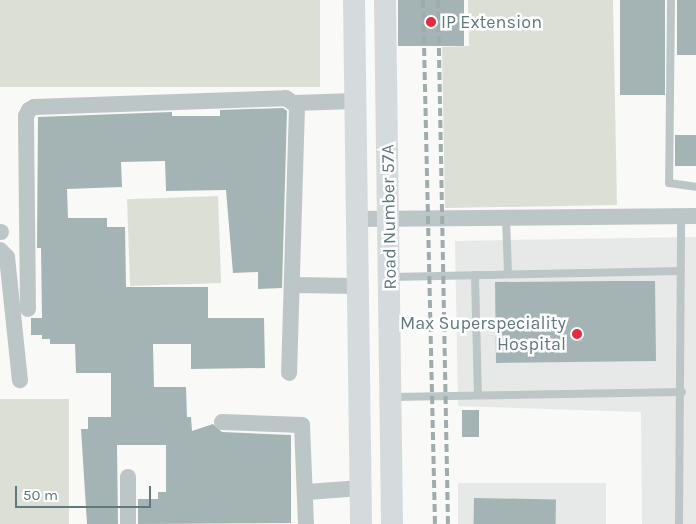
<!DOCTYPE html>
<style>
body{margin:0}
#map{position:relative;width:696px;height:524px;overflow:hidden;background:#f9f9f7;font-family:Karla,sans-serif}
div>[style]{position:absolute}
.built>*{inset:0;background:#e7e9e8;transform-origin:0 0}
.green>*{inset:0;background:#dcdfd6;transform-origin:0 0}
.building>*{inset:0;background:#a4b4b5;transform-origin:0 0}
.lane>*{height:8px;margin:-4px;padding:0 4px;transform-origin:4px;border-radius:4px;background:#bdc6c7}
.street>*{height:16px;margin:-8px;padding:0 8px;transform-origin:8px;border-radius:8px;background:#bdc6c7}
.secondary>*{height:22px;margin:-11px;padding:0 11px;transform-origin:11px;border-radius:11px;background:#d5dbdd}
.rail>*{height:4px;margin-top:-2px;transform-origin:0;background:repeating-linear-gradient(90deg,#9facae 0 8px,transparent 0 12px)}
.dots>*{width:14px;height:14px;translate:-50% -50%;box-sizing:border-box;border:2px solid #fff;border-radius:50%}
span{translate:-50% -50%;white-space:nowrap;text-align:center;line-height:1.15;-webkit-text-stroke:5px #fff;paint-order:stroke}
.poi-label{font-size:18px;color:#5f797d}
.left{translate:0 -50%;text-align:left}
.right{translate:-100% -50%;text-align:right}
.street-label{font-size:18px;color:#5f797d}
.scale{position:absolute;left:15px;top:486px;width:136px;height:22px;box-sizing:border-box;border:2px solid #5f797d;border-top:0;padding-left:6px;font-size:15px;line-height:18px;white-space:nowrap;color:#5f797d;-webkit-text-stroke:4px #fff;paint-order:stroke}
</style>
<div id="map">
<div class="built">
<div style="clip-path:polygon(696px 237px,696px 524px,642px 524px,641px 412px,458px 406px,455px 241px)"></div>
<div style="left:458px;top:483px;width:148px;height:41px"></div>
</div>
<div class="green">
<div style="left:0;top:0;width:320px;height:87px"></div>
<div style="clip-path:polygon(468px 0,613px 0,617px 205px,445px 208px,442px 47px,469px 46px)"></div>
<div style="left:218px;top:196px;width:87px;height:91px;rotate:88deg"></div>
<div style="left:0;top:399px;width:69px;height:125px"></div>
</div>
<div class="building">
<div style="left:398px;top:0;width:66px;height:46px"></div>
<div style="left:620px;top:0;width:45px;height:95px"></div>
<div style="left:677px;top:0;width:19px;height:55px"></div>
<div style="clip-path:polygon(283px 108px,287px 111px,282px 288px,258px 289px,258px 272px,233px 273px,226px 190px,166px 191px,165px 161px,121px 162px,122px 187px,67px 189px,68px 218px,107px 218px,107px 227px,125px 227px,126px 287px,208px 287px,208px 318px,264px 318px,265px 368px,191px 369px,191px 344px,153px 344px,154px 387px,186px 387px,187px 417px,191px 417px,192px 431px,213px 424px,222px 432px,291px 435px,291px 523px,138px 524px,138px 499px,158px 499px,158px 492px,166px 492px,166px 445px,117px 445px,118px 524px,87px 524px,81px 429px,88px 429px,88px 417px,111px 417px,111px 373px,76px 373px,75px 344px,50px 344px,50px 339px,42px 339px,42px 335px,31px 335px,31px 318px,42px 318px,41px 248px,37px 248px,38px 117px,172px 112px,172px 116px,220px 116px,220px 110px)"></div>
<div style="left:696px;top:135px;width:31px;height:21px;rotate:90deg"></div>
<div style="clip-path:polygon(612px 281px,655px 281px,656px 361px,496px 363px,495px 282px)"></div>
<div style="left:462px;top:410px;width:17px;height:27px"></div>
<div style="left:474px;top:498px;width:82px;height:26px;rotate:1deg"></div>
</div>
<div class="lane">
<div style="left:671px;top:0;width:183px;rotate:90.6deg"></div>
<div style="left:669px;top:183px;width:27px;rotate:8deg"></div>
<div style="left:506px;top:218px;width:55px;rotate:87.9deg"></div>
<div style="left:475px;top:275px;width:119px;rotate:88.6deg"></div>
<div style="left:391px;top:277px;width:290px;rotate:-1.2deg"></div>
<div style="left:393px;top:397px;width:289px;rotate:-1deg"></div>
<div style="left:679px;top:524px;width:307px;rotate:-89.6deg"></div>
</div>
<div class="street">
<div style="left:294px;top:103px;width:61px;rotate:-1.9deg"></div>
<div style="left:357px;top:219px;width:339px;rotate:-0.5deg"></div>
<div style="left:0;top:232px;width:1px"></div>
<div style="left:0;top:250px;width:10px;rotate:45deg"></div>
<div style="left:7px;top:257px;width:124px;rotate:84deg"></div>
<div style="left:293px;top:285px;width:65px;rotate:0.9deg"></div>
<div style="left:28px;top:309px;width:193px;rotate:-90.6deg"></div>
<div style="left:26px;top:116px;width:7px;rotate:-63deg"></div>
<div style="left:29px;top:110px;width:6px;rotate:-31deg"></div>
<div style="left:34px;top:107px;width:252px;rotate:-2deg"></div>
<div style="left:286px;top:98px;width:14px;rotate:36deg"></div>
<div style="left:297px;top:106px;width:267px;rotate:91.7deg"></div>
<div style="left:222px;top:422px;width:80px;rotate:2.1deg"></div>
<div style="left:302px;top:425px;width:99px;rotate:87.7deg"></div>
<div style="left:307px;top:492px;width:54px;rotate:-4.2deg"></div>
<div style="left:128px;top:524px;width:47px;rotate:-90deg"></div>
</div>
<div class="secondary">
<div style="left:354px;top:0;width:524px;rotate:89.23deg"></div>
<div style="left:385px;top:0;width:524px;rotate:89.23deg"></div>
</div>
<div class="rail">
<div style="left:423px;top:0;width:524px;rotate:88.69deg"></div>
<div style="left:438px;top:0;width:524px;rotate:88.91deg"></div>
</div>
<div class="dots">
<div style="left:431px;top:22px;background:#e8283d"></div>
<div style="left:577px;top:334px;background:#e8283d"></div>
</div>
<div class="poi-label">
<span class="left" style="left:441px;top:22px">IP Extension</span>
<span class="right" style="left:566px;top:334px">Max Superspeciality<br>Hospital</span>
</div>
<div class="street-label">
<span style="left:389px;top:217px;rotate:-91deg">Road Number 57A</span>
</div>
<div class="scale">50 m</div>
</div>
